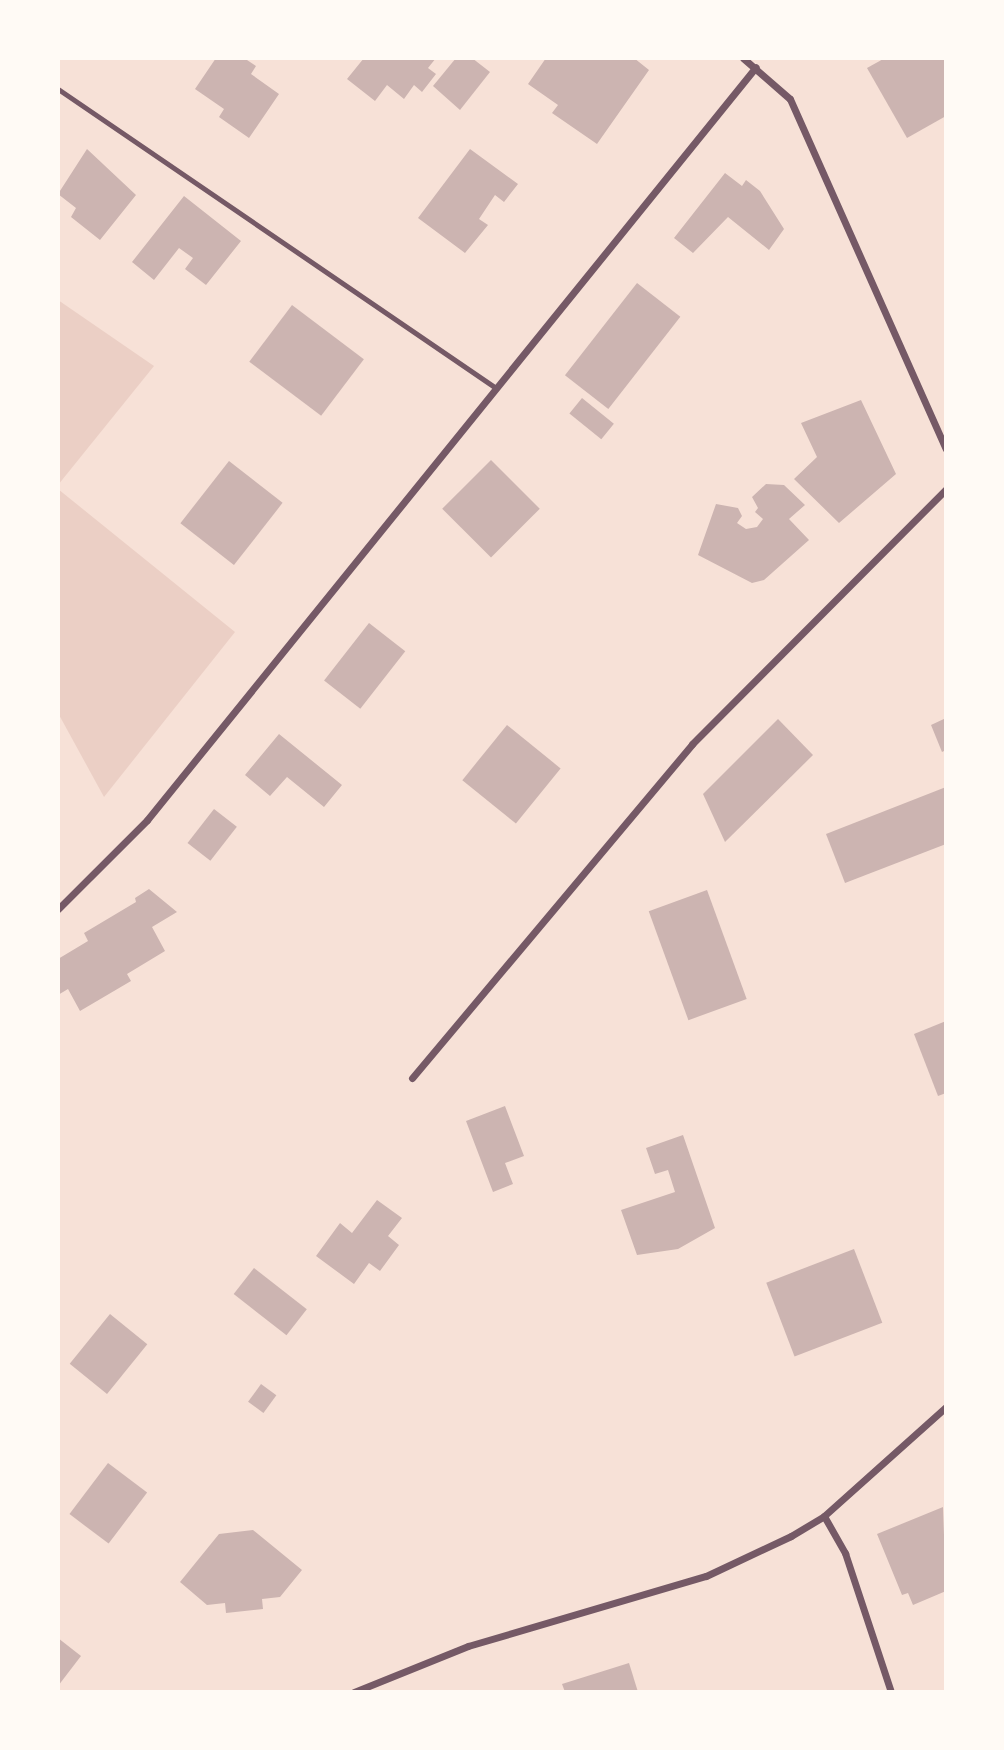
<!DOCTYPE html>
<style>
body{margin:0}
#map{position:relative;width:1004px;height:1750px;overflow:hidden;background:#f7e1d7;font-family:"Work Sans",sans-serif}
div>[style]{position:absolute}
.green>*{inset:0;background:#ebcfc5}
.building>*{inset:0;background:#ccb4b1;transform-origin:0 0}
.service>*{height:5px;margin:-2.5px;padding:0 2.5px;transform-origin:2.5px;border-radius:2.5px;background:#755966}
.minor>*{height:7px;margin:-3.5px;padding:0 3.5px;transform-origin:3.5px;border-radius:3.5px;background:#755966}
span{translate:-50% -50%;white-space:nowrap;text-align:center;line-height:1.15;-webkit-text-stroke:6px #fffaf5;paint-order:stroke}
.frame{position:absolute;inset:0;border:60px solid #fffaf5;pointer-events:none}
</style>
<div id="map">
<div class="green">
<div style="clip-path:polygon(58px 300px,154px 366px,58px 485px)"></div>
<div style="clip-path:polygon(58px 489px,235px 632px,104px 797px,58px 713px)"></div>
</div>
<div class="building">
<div style="clip-path:polygon(216px 58px,244px 58px,256px 66px,251px 74px,279px 94px,249px 138px,219px 117px,224px 109px,195px 89px)"></div>
<div style="clip-path:polygon(364px 58px,436px 58px,428px 68px,436px 74px,422px 92px,414px 85px,404px 99px,387px 85px,375px 101px,347px 79px)"></div>
<div style="clip-path:polygon(456px 58px,472px 58px,490px 72px,460px 110px,433px 86px)"></div>
<div style="clip-path:polygon(546px 58px,634px 58px,649px 70px,597px 144px,552px 113px,558px 105px,528px 84px)"></div>
<div style="clip-path:polygon(885px 58px,946px 58px,946px 116px,907px 138px,867px 68px)"></div>
<div style="clip-path:polygon(87px 149px,136px 195px,100px 240px,71px 217px,76px 208px,58px 194px)"></div>
<div style="clip-path:polygon(470px 149px,518px 184px,504px 202px,495px 195px,479px 219px,488px 225px,465px 253px,418px 218px)"></div>
<div style="clip-path:polygon(725px 173px,742px 186px,746px 180px,760px 191px,784px 229px,769px 250px,728px 217px,693px 253px,674px 238px)"></div>
<div style="clip-path:polygon(184px 196px,241px 241px,206px 285px,185px 269px,193px 258px,179px 248px,154px 280px,132px 262px)"></div>
<div style="left:637px;top:283px;width:55px;height:117px;rotate:38deg"></div>
<div style="left:292px;top:305px;width:90px;height:71px;rotate:37deg"></div>
<div style="left:582px;top:398px;width:41px;height:20px;rotate:39deg"></div>
<div style="clip-path:polygon(861px 400px,896px 474px,839px 523px,794px 479px,817px 457px,801px 423px)"></div>
<div style="left:491px;top:460px;width:69px;height:69px;rotate:45deg"></div>
<div style="left:229px;top:461px;width:68px;height:79px;rotate:38deg"></div>
<div style="clip-path:polygon(766px 484px,784px 485px,805px 505px,789px 519px,809px 540px,764px 580px,752px 583px,698px 555px,716px 504px,738px 508px,742px 516px,737px 523px,746px 529px,757px 527px,763px 519px,755px 512px,758px 508px,752px 497px)"></div>
<div style="left:369px;top:623px;width:46px;height:73px;rotate:38deg"></div>
<div style="clip-path:polygon(946px 718px,946px 750px,942px 752px,931px 725px)"></div>
<div style="clip-path:polygon(778px 719px,813px 755px,725px 842px,703px 794px)"></div>
<div style="left:507px;top:725px;width:69px;height:71px;rotate:39deg"></div>
<div style="clip-path:polygon(279px 734px,342px 785px,324px 807px,287px 777px,270px 796px,245px 775px)"></div>
<div style="clip-path:polygon(946px 787px,946px 844px,845px 883px,826px 834px)"></div>
<div style="left:214px;top:809px;width:29px;height:43px;rotate:38deg"></div>
<div style="clip-path:polygon(149px 889px,177px 912px,152px 927px,165px 951px,127px 974px,131px 981px,80px 1011px,68px 989px,58px 995px,58px 959px,88px 941px,84px 933px,136px 902px,135px 898px)"></div>
<div style="left:707px;top:890px;width:116px;height:62px;rotate:70deg"></div>
<div style="clip-path:polygon(946px 1021px,946px 1093px,938px 1096px,914px 1034px)"></div>
<div style="clip-path:polygon(505px 1106px,524px 1156px,505px 1163px,513px 1184px,493px 1192px,466px 1121px)"></div>
<div style="clip-path:polygon(683px 1135px,715px 1228px,678px 1249px,637px 1255px,621px 1210px,675px 1192px,668px 1170px,655px 1174px,646px 1148px)"></div>
<div style="clip-path:polygon(377px 1200px,402px 1218px,388px 1236px,399px 1245px,380px 1271px,369px 1263px,354px 1284px,316px 1256px,340px 1223px,352px 1233px)"></div>
<div style="left:854px;top:1249px;width:79px;height:94px;rotate:69deg"></div>
<div style="left:254px;top:1268px;width:67px;height:33px;rotate:38deg"></div>
<div style="left:110px;top:1314px;width:48px;height:64px;rotate:39deg"></div>
<div style="left:261px;top:1384px;width:19px;height:22px;rotate:36deg"></div>
<div style="left:108px;top:1463px;width:49px;height:64px;rotate:37deg"></div>
<div style="clip-path:polygon(943px 1507px,946px 1591px,913px 1605px,908px 1593px,902px 1595px,877px 1534px)"></div>
<div style="clip-path:polygon(253px 1530px,302px 1570px,280px 1597px,262px 1599px,263px 1609px,226px 1613px,225px 1603px,207px 1605px,180px 1582px,219px 1534px)"></div>
<div style="clip-path:polygon(58px 1638px,81px 1656px,58px 1686px)"></div>
<div style="clip-path:polygon(629px 1663px,638px 1692px,565px 1692px,562px 1684px)"></div>
</div>
<div class="service">
<div style="left:58px;top:89px;width:530px;rotate:34.32deg"></div>
</div>
<div class="minor">
<div style="left:743px;top:58px;width:62px;rotate:41.1deg"></div>
<div style="left:790px;top:99px;width:383px;rotate:66deg"></div>
<div style="left:58px;top:909px;width:126px;rotate:-45deg"></div>
<div style="left:147px;top:820px;width:968px;rotate:-51.04deg"></div>
<div style="left:412px;top:1078px;width:436px;rotate:-50deg"></div>
<div style="left:692px;top:744px;width:360px;rotate:-45.1deg"></div>
<div style="left:824px;top:1516px;width:43px;rotate:60.4deg"></div>
<div style="left:845px;top:1553px;width:146px;rotate:71.7deg"></div>
<div style="left:354px;top:1692px;width:123px;rotate:-22deg"></div>
<div style="left:468px;top:1646px;width:248px;rotate:-16.4deg"></div>
<div style="left:706px;top:1576px;width:94px;rotate:-25.2deg"></div>
<div style="left:791px;top:1536px;width:39px;rotate:-31deg"></div>
<div style="left:824px;top:1516px;width:164px;rotate:-41.8deg"></div>
</div>
<div class="frame"></div>
</div>
